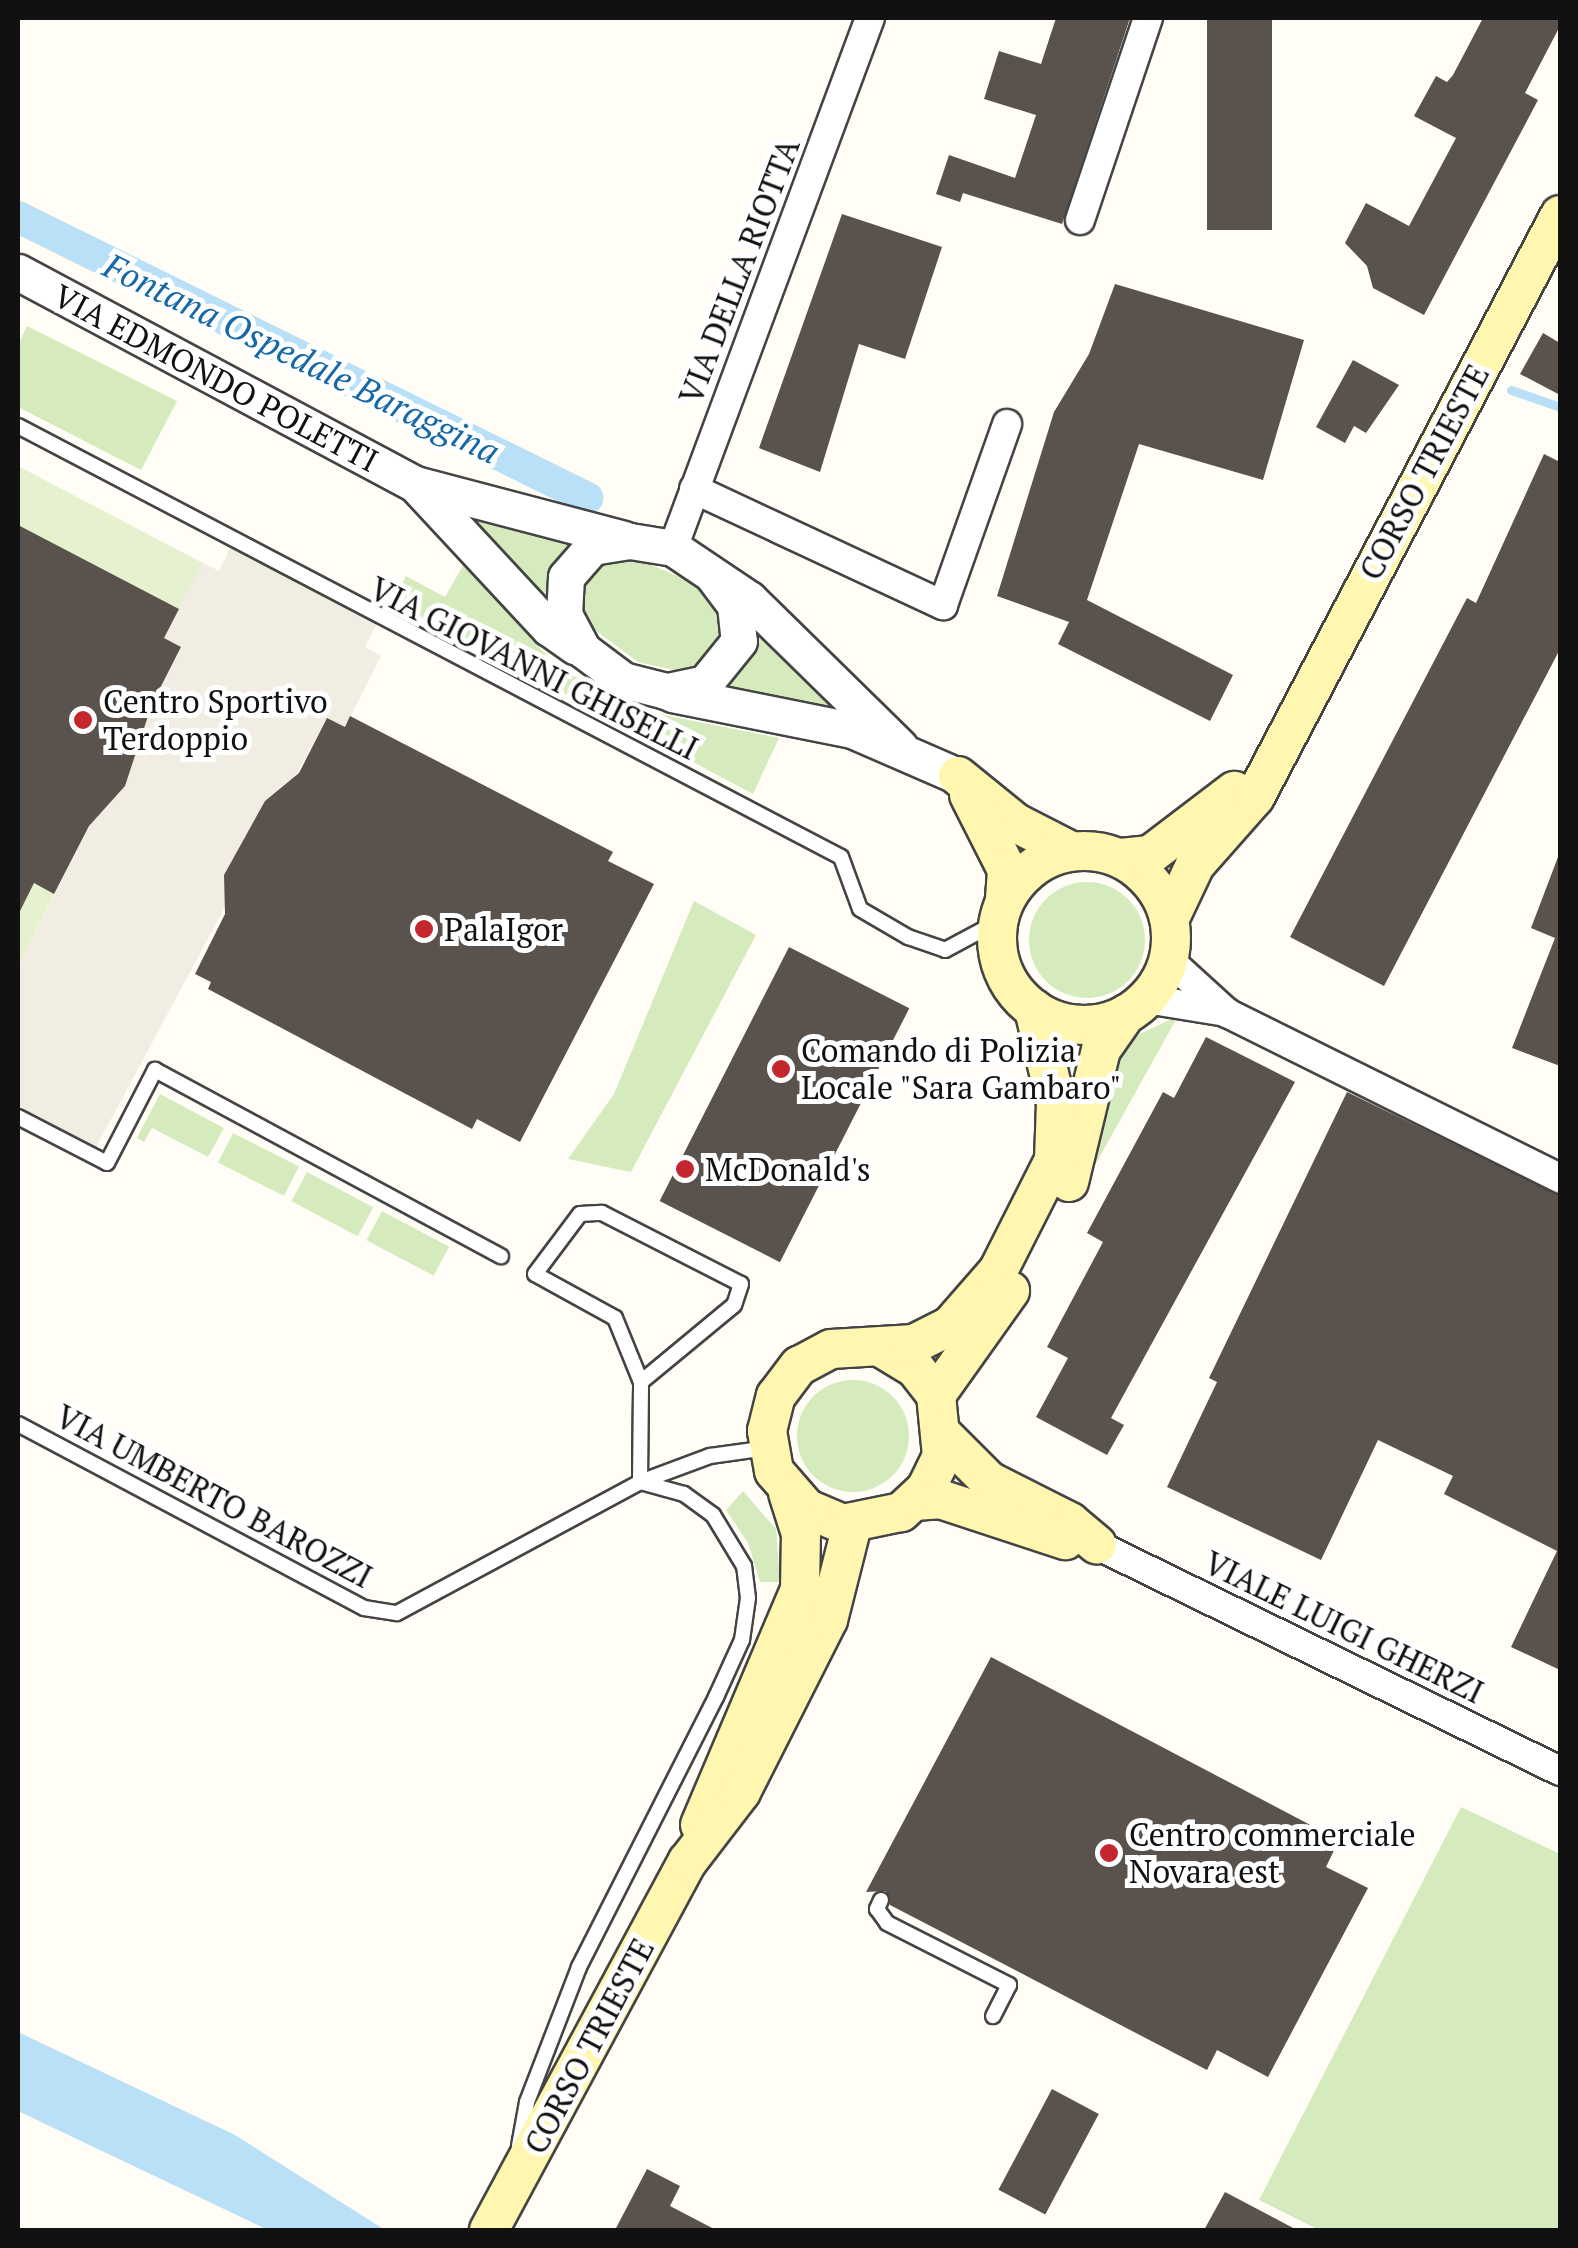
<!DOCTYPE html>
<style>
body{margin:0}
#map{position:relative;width:1578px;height:2248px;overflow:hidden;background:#fffdf5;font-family:"PT Serif",serif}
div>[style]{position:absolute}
.green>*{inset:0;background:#d5ebbd;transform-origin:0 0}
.round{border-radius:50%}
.pitch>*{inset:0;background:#e6f2cf}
.plaza>*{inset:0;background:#f1ede2}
.water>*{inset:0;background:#b9e0f7}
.stream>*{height:9px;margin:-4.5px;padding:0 4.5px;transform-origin:4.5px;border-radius:4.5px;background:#b9e0f7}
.canal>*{height:32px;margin:-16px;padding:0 16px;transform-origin:16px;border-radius:16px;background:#b9e0f7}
.building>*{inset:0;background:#5a524d;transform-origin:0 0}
.roads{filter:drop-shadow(2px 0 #444) drop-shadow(-2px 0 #444) drop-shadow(0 2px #444) drop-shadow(0 -2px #444)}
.service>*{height:14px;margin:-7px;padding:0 7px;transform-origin:7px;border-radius:7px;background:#fff}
.minor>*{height:28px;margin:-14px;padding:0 14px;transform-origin:14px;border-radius:14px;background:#fff}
.tertiary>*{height:35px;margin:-17.5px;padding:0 17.5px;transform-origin:17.5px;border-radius:17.5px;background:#fff}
.secondary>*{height:38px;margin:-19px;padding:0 19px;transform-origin:19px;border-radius:19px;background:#fff6b0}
.secondary>.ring{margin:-19px;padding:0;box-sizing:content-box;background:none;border:38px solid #fff6b0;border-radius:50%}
.dots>*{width:28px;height:28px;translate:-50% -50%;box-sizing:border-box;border:5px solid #fff;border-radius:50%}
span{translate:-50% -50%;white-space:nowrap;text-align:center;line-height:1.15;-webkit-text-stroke:10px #fff;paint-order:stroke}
.street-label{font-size:32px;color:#111}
.poi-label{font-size:32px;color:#111}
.left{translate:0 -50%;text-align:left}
.water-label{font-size:35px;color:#1768a6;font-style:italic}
.frame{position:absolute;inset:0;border:20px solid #111;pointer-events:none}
</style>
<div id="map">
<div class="green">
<div style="clip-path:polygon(27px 326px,177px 401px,141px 470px,18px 407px,18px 345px)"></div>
<div style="clip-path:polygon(435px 499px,591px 536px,555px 563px,547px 605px)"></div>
<div style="clip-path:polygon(629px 556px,692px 582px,719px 614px,718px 648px,701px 665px,678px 671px,638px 662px,583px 621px,576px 600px,587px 567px)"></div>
<div style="clip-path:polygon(464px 564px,557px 667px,639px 710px,779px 738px,753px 794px,393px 602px,406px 576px,445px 597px)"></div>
<div style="clip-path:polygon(750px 621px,865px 726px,706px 693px,743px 665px)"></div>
<div class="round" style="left:1029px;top:882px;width:116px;height:116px"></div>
<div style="clip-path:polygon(694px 901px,756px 935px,631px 1172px,568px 1159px,614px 1094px)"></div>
<div style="clip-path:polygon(1178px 1016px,1079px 1194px,1103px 1078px,1131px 1038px)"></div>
<div style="clip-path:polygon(160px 1094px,224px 1128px,208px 1157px,152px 1128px,144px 1142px,137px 1138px)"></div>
<div style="left:233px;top:1133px;width:74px;height:33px;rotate:27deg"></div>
<div style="left:307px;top:1172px;width:75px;height:33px;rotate:28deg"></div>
<div style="left:382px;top:1211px;width:76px;height:33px;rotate:28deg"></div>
<div class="round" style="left:797px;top:1380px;width:112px;height:112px"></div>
<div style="clip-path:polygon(743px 1491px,776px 1529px,780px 1582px,760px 1582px,748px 1543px,726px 1510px)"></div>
<div style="clip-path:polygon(1461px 1807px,1560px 1854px,1560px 2230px,1319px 2230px,1259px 2200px)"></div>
</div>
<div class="pitch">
<div style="clip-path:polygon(18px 466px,218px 571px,18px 965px)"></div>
</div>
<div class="plaza">
<div style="clip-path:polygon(232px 544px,379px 619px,365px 647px,381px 656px,345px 727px,326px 719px,95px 1149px,18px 1109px,18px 965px,181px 648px,163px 638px,203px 563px,219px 571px)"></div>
</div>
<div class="water">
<div style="clip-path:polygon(18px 2032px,235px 2135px,385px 2230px,268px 2230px,18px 2111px)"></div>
</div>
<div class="stream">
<div style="left:1511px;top:390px;width:52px;rotate:19.1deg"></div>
</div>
<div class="canal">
<div style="left:18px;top:217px;width:635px;rotate:26.28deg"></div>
</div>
<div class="building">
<div style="clip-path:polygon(1056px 18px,1130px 18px,1062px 224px,963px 193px,960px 202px,936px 194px,949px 155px,1015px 178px,1036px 115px,984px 99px,999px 51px,1041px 64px)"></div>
<div style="left:1207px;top:18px;width:65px;height:212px"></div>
<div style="clip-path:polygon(1483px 18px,1560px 18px,1560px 26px,1525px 93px,1538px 100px,1424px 315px,1373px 288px,1367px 266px,1345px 243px,1366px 203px,1409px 226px,1456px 138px,1414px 116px,1436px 76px,1447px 82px,1453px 75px)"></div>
<div style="clip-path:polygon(842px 214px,942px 247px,905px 359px,859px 344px,820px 472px,759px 448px)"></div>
<div style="clip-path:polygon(1115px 284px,1304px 340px,1263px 480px,1139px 444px,1087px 600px,1233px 675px,1210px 721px,1058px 644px,1069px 622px,997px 596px,1054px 412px,1089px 354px)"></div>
<div style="clip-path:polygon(1543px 333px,1560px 343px,1560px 395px,1520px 374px)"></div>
<div style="clip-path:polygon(1353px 360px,1399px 385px,1366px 433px,1354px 426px,1345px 443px,1316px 427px)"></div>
<div style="clip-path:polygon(1544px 454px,1560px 462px,1560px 649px,1384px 986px,1290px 937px,1467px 598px,1476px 603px)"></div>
<div style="clip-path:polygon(18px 525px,179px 609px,164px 638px,181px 647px,152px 704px,125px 786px,89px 826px,54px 894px,34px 883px,18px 915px)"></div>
<div style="clip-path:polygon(350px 716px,613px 852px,608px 861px,654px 884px,520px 1142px,477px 1119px,472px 1129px,208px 989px,211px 982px,195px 974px,225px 914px,224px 875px,265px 801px,299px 773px,327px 718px,345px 727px)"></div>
<div style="clip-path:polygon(1558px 857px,1560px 858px,1560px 1066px,1512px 1048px,1555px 938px,1531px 928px)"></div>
<div style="left:789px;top:947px;width:135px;height:285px;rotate:27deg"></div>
<div style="clip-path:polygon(1206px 1037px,1295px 1082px,1111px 1418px,1124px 1425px,1107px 1455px,1036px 1417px,1068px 1358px,1047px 1347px,1103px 1242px,1087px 1233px,1163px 1092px,1174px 1098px)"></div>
<div style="clip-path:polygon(1347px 1092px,1560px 1195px,1560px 1670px,1511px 1647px,1557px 1551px,1444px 1494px,1453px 1476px,1378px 1440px,1321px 1560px,1167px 1487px,1217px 1382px,1209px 1378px)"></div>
<div style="clip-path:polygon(991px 1657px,1339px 1840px,1326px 1867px,1368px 1888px,1268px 2077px,1217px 2050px,1207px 2070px,890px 1905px,886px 1891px,866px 1892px)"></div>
<div style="left:1052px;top:2089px;width:53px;height:114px;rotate:28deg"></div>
<div style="clip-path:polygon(647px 2169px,680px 2186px,670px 2206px,716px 2230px,615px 2230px)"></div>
<div style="clip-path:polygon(1225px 2192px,1297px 2230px,1204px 2230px)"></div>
</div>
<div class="roads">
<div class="service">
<div style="left:18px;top:426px;width:929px;rotate:27.64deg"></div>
<div style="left:841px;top:857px;width:55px;rotate:69.9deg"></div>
<div style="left:860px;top:909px;width:56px;rotate:30.3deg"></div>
<div style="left:908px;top:937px;width:39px;rotate:19deg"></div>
<div style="left:945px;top:950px;width:61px;rotate:-28.2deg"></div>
<div style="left:18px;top:1117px;width:100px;rotate:27.3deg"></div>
<div style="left:107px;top:1163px;width:105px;rotate:-62.7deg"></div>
<div style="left:155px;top:1070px;width:393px;rotate:28.3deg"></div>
<div style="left:18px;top:1424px;width:392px;rotate:28deg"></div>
<div style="left:364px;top:1608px;width:33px;rotate:9deg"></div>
<div style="left:397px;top:1613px;width:276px;rotate:-28.3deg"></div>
<div style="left:640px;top:1482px;width:75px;rotate:-20.4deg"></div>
<div style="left:710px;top:1456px;width:59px;rotate:-7.9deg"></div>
<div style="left:881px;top:1900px;width:10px;rotate:114deg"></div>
<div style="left:877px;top:1909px;width:17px;rotate:54deg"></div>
<div style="left:887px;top:1923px;width:137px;rotate:26.9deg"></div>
<div style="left:1009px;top:1985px;width:35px;rotate:117deg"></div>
<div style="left:519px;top:2146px;width:45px;rotate:-79.7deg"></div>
<div style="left:527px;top:2102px;width:145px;rotate:-68.9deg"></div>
<div style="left:579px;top:1967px;width:303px;rotate:-63.1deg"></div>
<div style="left:716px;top:1697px;width:63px;rotate:-65.5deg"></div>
<div style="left:742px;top:1640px;width:42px;rotate:-81.9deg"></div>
<div style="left:748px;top:1598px;width:32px;rotate:-97deg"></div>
<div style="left:744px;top:1566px;width:60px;rotate:-121.3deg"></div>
<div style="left:713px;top:1515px;width:36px;rotate:-144deg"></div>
<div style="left:684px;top:1494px;width:46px;rotate:-164.7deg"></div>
<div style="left:640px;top:1482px;width:100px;rotate:-89.4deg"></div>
<div style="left:641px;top:1382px;width:69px;rotate:-112.1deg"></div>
<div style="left:615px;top:1318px;width:91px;rotate:-151.2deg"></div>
<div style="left:535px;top:1274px;width:75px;rotate:-53.1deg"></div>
<div style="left:580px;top:1214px;width:22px;rotate:-3deg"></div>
<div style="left:602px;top:1213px;width:156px;rotate:27.1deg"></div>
<div style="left:741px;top:1284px;width:22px;rotate:108deg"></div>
<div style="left:734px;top:1305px;width:121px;rotate:140.4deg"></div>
</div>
<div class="minor">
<div style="left:1080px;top:220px;width:213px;rotate:-71.4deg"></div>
<div style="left:694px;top:489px;width:275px;rotate:25deg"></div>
<div style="left:943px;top:605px;width:192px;rotate:-70.5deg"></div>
<div style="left:673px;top:548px;width:565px;rotate:-69.61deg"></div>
<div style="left:1169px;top:960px;width:79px;rotate:42.4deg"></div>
<div style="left:1227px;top:1013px;width:372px;rotate:26.4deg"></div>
<div style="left:1146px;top:999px;width:81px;rotate:9.2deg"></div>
<div style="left:1097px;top:1545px;width:515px;rotate:26.02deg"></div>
</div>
<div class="tertiary">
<div style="left:18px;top:272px;width:450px;rotate:28.1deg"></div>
<div style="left:415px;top:484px;width:216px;rotate:14.7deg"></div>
<div style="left:415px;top:484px;width:197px;rotate:47.1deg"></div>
<div style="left:549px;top:628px;width:32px;rotate:35deg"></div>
<div style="left:713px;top:576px;width:36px;rotate:53deg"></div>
<div style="left:735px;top:605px;width:36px;rotate:84deg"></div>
<div style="left:739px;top:641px;width:54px;rotate:129deg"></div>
<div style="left:705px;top:683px;width:40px;rotate:168deg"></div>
<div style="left:666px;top:691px;width:44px;rotate:-165.7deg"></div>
<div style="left:623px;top:680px;width:50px;rotate:-143.1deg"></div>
<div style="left:583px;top:650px;width:40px;rotate:-118deg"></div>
<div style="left:564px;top:615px;width:38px;rotate:-87deg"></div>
<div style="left:566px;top:577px;width:40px;rotate:-49deg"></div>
<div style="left:592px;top:547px;width:38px;rotate:-9deg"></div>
<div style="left:630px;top:541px;width:44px;rotate:9.2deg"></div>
<div style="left:673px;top:548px;width:92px;rotate:33.9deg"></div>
<div style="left:749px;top:599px;width:211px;rotate:44.4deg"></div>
<div style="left:672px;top:694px;width:184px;rotate:11.3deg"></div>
<div style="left:852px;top:730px;width:116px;rotate:23.5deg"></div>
</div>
<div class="secondary">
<div style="left:958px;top:776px;width:75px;rotate:39deg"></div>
<div style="left:1016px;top:823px;width:62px;rotate:27deg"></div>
<div style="left:969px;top:795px;width:84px;rotate:63.1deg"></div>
<div style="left:1007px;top:870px;width:30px;rotate:94deg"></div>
<div class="ring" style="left:997px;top:851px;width:136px;height:136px"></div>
<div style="left:1121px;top:858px;width:29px;rotate:-6deg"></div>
<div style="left:1150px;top:855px;width:106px;rotate:-37.3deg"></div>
<div style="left:1170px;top:918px;width:59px;rotate:-64.7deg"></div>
<div style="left:1195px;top:865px;width:91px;rotate:-48.6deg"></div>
<div style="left:1255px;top:797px;width:657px;rotate:-62.34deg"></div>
<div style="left:1069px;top:1182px;width:136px;rotate:-76.4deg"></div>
<div style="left:1101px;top:1050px;width:44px;rotate:-55.2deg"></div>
<div style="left:880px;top:1347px;width:41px;rotate:31deg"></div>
<div style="left:915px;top:1368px;width:34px;rotate:52deg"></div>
<div style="left:936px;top:1395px;width:61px;rotate:84.4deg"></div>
<div style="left:942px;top:1456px;width:37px;rotate:116deg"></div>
<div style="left:926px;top:1489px;width:34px;rotate:137deg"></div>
<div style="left:901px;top:1512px;width:59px;rotate:168.3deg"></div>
<div style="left:843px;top:1524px;width:39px;rotate:-157deg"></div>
<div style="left:807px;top:1509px;width:50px;rotate:-131deg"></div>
<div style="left:774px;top:1471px;width:41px;rotate:-99.9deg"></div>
<div style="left:767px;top:1431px;width:36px;rotate:-76deg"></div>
<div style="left:776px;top:1396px;width:38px;rotate:-53deg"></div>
<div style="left:799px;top:1366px;width:36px;rotate:-28deg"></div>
<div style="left:831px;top:1349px;width:83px;rotate:-3.4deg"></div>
<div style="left:914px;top:1344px;width:40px;rotate:-26.6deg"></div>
<div style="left:950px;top:1326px;width:73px;rotate:-48.9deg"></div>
<div style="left:998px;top:1271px;width:124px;rotate:-63.2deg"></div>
<div style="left:1054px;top:1160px;width:57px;rotate:-88deg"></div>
<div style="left:1056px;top:1103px;width:97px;rotate:-103.2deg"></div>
<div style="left:936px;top:1395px;width:128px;rotate:-54.6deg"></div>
<div style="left:944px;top:1436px;width:64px;rotate:45deg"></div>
<div style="left:989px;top:1481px;width:91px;rotate:26.8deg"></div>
<div style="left:1070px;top:1522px;width:35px;rotate:40deg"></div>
<div style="left:914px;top:1501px;width:26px;rotate:-4deg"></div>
<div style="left:940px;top:1499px;width:132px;rotate:18.2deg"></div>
<div style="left:700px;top:1825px;width:256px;rotate:-67deg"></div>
<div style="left:800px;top:1589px;width:55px;rotate:-89deg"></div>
<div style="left:801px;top:1534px;width:43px;rotate:-107.6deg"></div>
<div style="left:489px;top:2230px;width:419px;rotate:-61.7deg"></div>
<div style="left:688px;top:1861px;width:87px;rotate:-52.5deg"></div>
<div style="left:741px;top:1792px;width:193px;rotate:-63.2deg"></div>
<div style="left:828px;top:1620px;width:98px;rotate:-75.8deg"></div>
</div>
</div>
<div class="dots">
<div style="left:83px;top:720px;background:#c4262e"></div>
<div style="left:424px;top:929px;background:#c4262e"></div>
<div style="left:781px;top:1069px;background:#c4262e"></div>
<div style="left:685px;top:1169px;background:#c4262e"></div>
<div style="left:1109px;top:1853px;background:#c4262e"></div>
</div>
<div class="street-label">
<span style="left:739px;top:271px;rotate:-69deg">VIA DELLA RIOTTA</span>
<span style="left:216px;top:378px;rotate:28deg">VIA EDMONDO POLETTI</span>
<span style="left:1424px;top:472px;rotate:-62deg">CORSO TRIESTE</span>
<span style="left:534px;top:668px;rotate:27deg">VIA GIOVANNI GHISELLI</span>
<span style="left:214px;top:1496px;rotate:28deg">VIA UMBERTO BAROZZI</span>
<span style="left:1344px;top:1627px;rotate:26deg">VIALE LUIGI GHERZI</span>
<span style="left:589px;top:2046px;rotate:-62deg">CORSO TRIESTE</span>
</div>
<div class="poi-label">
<span class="left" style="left:103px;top:720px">Centro Sportivo<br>Terdoppio</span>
<span class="left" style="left:444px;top:929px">PalaIgor</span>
<span class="left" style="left:801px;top:1069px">Comando di Polizia<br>Locale "Sara Gambaro"</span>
<span class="left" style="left:705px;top:1169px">McDonald's</span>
<span class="left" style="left:1129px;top:1853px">Centro commerciale<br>Novara est</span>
</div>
<div class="water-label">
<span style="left:302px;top:358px;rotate:26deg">Fontana Ospedale Baraggina</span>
</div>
<div class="frame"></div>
</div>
